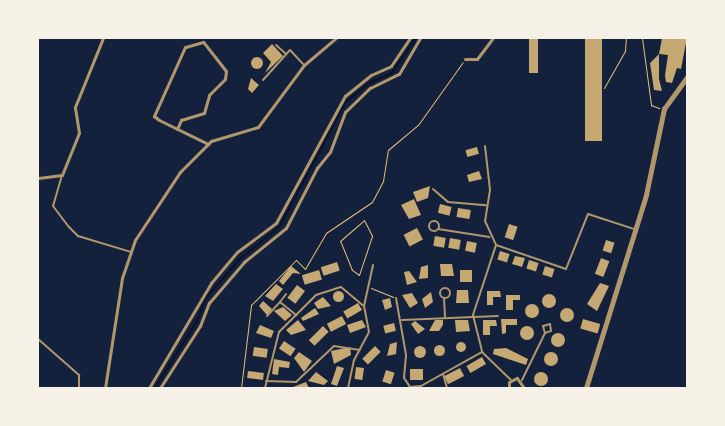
<!DOCTYPE html>
<style>
body{margin:0}
#map{position:relative;width:725px;height:426px;overflow:hidden;background:#14213d;font-family:Roboto,sans-serif}
div>[style]{position:absolute}
.stream>*{height:2px;margin:-1px;padding:0 1px;transform-origin:1px;border-radius:1px;background:#0b132b}
.building>*{inset:0;background:#c6a872;transform-origin:0 0}
.round{border-radius:50%}
.path>*{height:1px;margin:-0.5px;padding:0 0.5px;transform-origin:0.5px;border-radius:0.5px;background:#e5c07b}
.service>*{height:2px;margin:-1px;padding:0 1px;transform-origin:1px;border-radius:1px;background:#b1986c}
.service>.ring{margin:-1px;padding:0;box-sizing:content-box;background:none;border:2px solid #b1986c;border-radius:50%}
.minor>*{height:3px;margin:-1.5px;padding:0 1.5px;transform-origin:1.5px;border-radius:1.5px;background:#b1986c}
.tertiary>*{height:4.5px;margin:-2.25px;padding:0 2.25px;transform-origin:2.25px;border-radius:2.25px;background:#b1986c}
span{translate:-50% -50%;white-space:nowrap;text-align:center;line-height:1.15;-webkit-text-stroke:5px #f6f1e7;paint-order:stroke}
.frame{position:absolute;inset:0;border:39px solid #f6f1e7;pointer-events:none}
</style>
<div id="map">
<div class="stream">
<div style="left:155px;top:388px;width:79px;rotate:-57.9deg"></div>
<div style="left:197px;top:321px;width:23px;rotate:-70deg"></div>
<div style="left:205px;top:299px;width:53px;rotate:-48.8deg"></div>
<div style="left:240px;top:259px;width:52px;rotate:-39.5deg"></div>
<div style="left:280px;top:226px;width:140px;rotate:-62deg"></div>
<div style="left:346px;top:102px;width:32px;rotate:-39deg"></div>
<div style="left:371px;top:82px;width:22px;rotate:-22deg"></div>
<div style="left:391px;top:74px;width:44px;rotate:-55.2deg"></div>
</div>
<div class="building">
<div style="left:529px;top:38px;width:9px;height:35px"></div>
<div style="left:585px;top:38px;width:17px;height:103px"></div>
<div style="clip-path:polygon(662px 38px,687px 38px,681px 69px,677px 68px,672px 83px,666px 82px,665px 75px,668px 55px,659px 54px)"></div>
<div style="clip-path:polygon(272px 44px,283px 56px,265px 73px,271px 62px,263px 53px)"></div>
<div style="clip-path:polygon(659px 54px,659px 79px,662px 91px,654px 90px,650px 63px)"></div>
<div class="round" style="left:251px;top:57px;width:12px;height:12px"></div>
<div style="clip-path:polygon(251px 78px,259px 85px,252px 93px,248px 89px)"></div>
<div style="left:477px;top:147px;width:7px;height:12px;rotate:74deg"></div>
<div style="clip-path:polygon(479px 171px,482px 179px,469px 182px,467px 175px)"></div>
<div style="clip-path:polygon(430px 186px,428px 198px,417px 202px,413px 192px)"></div>
<div style="clip-path:polygon(414px 199px,421px 215px,409px 219px,401px 205px)"></div>
<div style="left:440px;top:204px;width:12px;height:9px;rotate:14deg"></div>
<div style="left:458px;top:208px;width:13px;height:9px;rotate:9deg"></div>
<div style="left:509px;top:224px;width:9px;height:14px;rotate:18deg"></div>
<div style="left:417px;top:228px;width:13px;height:15px;rotate:63deg"></div>
<div style="left:435px;top:236px;width:11px;height:10px;rotate:10deg"></div>
<div style="left:450px;top:238px;width:11px;height:10px;rotate:10deg"></div>
<div style="left:606px;top:240px;width:9px;height:11px;rotate:18deg"></div>
<div style="left:467px;top:241px;width:10px;height:10px;rotate:11deg"></div>
<div style="left:500px;top:251px;width:10px;height:9px;rotate:17deg"></div>
<div style="clip-path:polygon(515px 256px,525px 258px,522px 267px,512px 264px)"></div>
<div style="left:601px;top:258px;width:9px;height:17px;rotate:21deg"></div>
<div style="left:529px;top:260px;width:10px;height:9px;rotate:17deg"></div>
<div style="left:337px;top:262px;width:9px;height:17px;rotate:72deg"></div>
<div style="clip-path:polygon(440px 264px,452px 264px,454px 276px,441px 276px)"></div>
<div style="clip-path:polygon(428px 265px,428px 278px,419px 279px,421px 267px)"></div>
<div style="clip-path:polygon(291px 266px,301px 274px,293px 273px,283px 285px,279px 281px)"></div>
<div style="left:545px;top:266px;width:10px;height:9px;rotate:17deg"></div>
<div style="left:319px;top:270px;width:10px;height:18px;rotate:73deg"></div>
<div style="left:460px;top:270px;width:12px;height:12px"></div>
<div style="clip-path:polygon(409px 271px,417px 282px,407px 285px,404px 272px)"></div>
<div style="clip-path:polygon(600px 283px,609px 286px,597px 311px,587px 304px)"></div>
<div style="clip-path:polygon(276px 284px,283px 289px,273px 301px,265px 296px)"></div>
<div style="left:297px;top:285px;width:10px;height:16px;rotate:37deg"></div>
<div style="clip-path:polygon(457px 290px,468px 290px,469px 303px,456px 303px)"></div>
<div class="round" style="left:332.5px;top:290.5px;width:11px;height:11px"></div>
<div style="clip-path:polygon(487px 291px,500px 291px,501px 297px,493px 297px,493px 305px,487px 305px)"></div>
<div style="clip-path:polygon(431px 292px,433px 302px,425px 308px,422px 299px)"></div>
<div style="clip-path:polygon(412px 293px,418px 303px,410px 308px,402px 295px)"></div>
<div class="round" style="left:542px;top:294px;width:14px;height:14px"></div>
<div style="clip-path:polygon(506px 295px,520px 295px,520px 300px,513px 300px,513px 310px,506px 310px)"></div>
<div style="clip-path:polygon(323px 297px,331px 306px,318px 309px,314px 303px)"></div>
<div style="clip-path:polygon(390px 298px,392px 307px,385px 310px,382px 300px)"></div>
<div style="clip-path:polygon(263px 301px,272px 309px,267px 315px,259px 306px)"></div>
<div style="left:358px;top:303px;width:8px;height:17px;rotate:60deg"></div>
<div class="round" style="left:525px;top:304px;width:14px;height:14px"></div>
<div style="clip-path:polygon(283px 307px,292px 315px,285px 321px,274px 311px)"></div>
<div style="clip-path:polygon(315px 308px,319px 314px,303px 321px,301px 318px)"></div>
<div class="round" style="left:560px;top:308px;width:14px;height:14px"></div>
<div style="left:342px;top:316px;width:9px;height:17px;rotate:63deg"></div>
<div style="clip-path:polygon(501px 319px,517px 319px,517px 325px,506px 325px,506px 333px,502px 334px)"></div>
<div style="left:583px;top:319px;width:18px;height:10px;rotate:16deg"></div>
<div style="clip-path:polygon(298px 320px,306px 330px,291px 335px,286px 330px)"></div>
<div style="clip-path:polygon(362px 320px,366px 327px,350px 333px,347px 325px)"></div>
<div style="clip-path:polygon(435px 320px,443px 320px,443px 325px,439px 331px,429px 331px)"></div>
<div style="clip-path:polygon(455px 320px,468px 320px,470px 331px,456px 332px)"></div>
<div style="clip-path:polygon(483px 320px,496px 320px,497px 326px,490px 326px,490px 335px,483px 335px)"></div>
<div style="clip-path:polygon(415px 321px,425px 329px,418px 334px,411px 324px)"></div>
<div style="left:394px;top:323px;width:8px;height:11px;rotate:76deg"></div>
<div style="clip-path:polygon(260px 325px,274px 331px,271px 338px,256px 333px)"></div>
<div class="round" style="left:520px;top:326px;width:14px;height:14px"></div>
<div style="left:323px;top:326px;width:8px;height:20px;rotate:45deg"></div>
<div class="round" style="left:551px;top:333px;width:14px;height:14px"></div>
<div style="left:284px;top:341px;width:14px;height:9px;rotate:34deg"></div>
<div class="round" style="left:456px;top:342px;width:10px;height:10px"></div>
<div style="clip-path:polygon(397px 342px,396px 354px,387px 356px,390px 344px)"></div>
<div class="round" style="left:433.5px;top:344.5px;width:11px;height:11px"></div>
<div style="left:375px;top:346px;width:8px;height:18px;rotate:45deg"></div>
<div class="round" style="left:414px;top:346px;width:12px;height:12px"></div>
<div style="left:254px;top:347px;width:14px;height:9px;rotate:8deg"></div>
<div style="clip-path:polygon(350px 347px,351px 355px,334px 364px,331px 351px)"></div>
<div style="clip-path:polygon(506px 348px,528px 359px,526px 365px,493px 354px,494px 349px)"></div>
<div style="clip-path:polygon(299px 352px,312px 361px,304px 372px,294px 358px)"></div>
<div class="round" style="left:544px;top:352px;width:14px;height:14px"></div>
<div style="left:482px;top:357px;width:8px;height:18px;rotate:60deg"></div>
<div style="clip-path:polygon(274px 359px,290px 362px,289px 368px,279px 367px,278px 375px,272px 374px)"></div>
<div style="clip-path:polygon(337px 366px,344px 368px,337px 386px,331px 384px)"></div>
<div style="left:356px;top:367px;width:8px;height:12px;rotate:7deg"></div>
<div style="left:460px;top:368px;width:9px;height:18px;rotate:63deg"></div>
<div style="left:410px;top:369px;width:13px;height:11px"></div>
<div style="left:386px;top:370px;width:9px;height:12px;rotate:18deg"></div>
<div style="left:248px;top:371px;width:16px;height:7px;rotate:7deg"></div>
<div style="clip-path:polygon(316px 372px,328px 381px,324px 385px,308px 381px)"></div>
<div class="round" style="left:534px;top:372px;width:14px;height:14px"></div>
<div style="clip-path:polygon(306px 382px,309px 388px,293px 388px,293px 387px)"></div>
</div>
<div class="path">
<div style="left:642px;top:38px;width:68px;rotate:82.3deg"></div>
<div style="left:651px;top:105px;width:9px;rotate:21deg"></div>
<div style="left:604px;top:88px;width:43px;rotate:-60.4deg"></div>
<div style="left:625px;top:51px;width:13px;rotate:-86deg"></div>
<div style="left:364px;top:220px;width:18px;rotate:63deg"></div>
<div style="left:372px;top:236px;width:41px;rotate:108.4deg"></div>
<div style="left:359px;top:275px;width:9px;rotate:-144deg"></div>
<div style="left:352px;top:270px;width:31px;rotate:-112deg"></div>
<div style="left:340px;top:241px;width:32px;rotate:-41deg"></div>
<div style="left:371px;top:288px;width:24px;rotate:22deg"></div>
<div style="left:241px;top:388px;width:84px;rotate:-83.1deg"></div>
<div style="left:251px;top:305px;width:64px;rotate:-45deg"></div>
<div style="left:296px;top:260px;width:13px;rotate:45deg"></div>
<div style="left:305px;top:269px;width:42px;rotate:-59.7deg"></div>
<div style="left:326px;top:233px;width:55px;rotate:-34deg"></div>
<div style="left:372px;top:202px;width:24px;rotate:-62deg"></div>
<div style="left:383px;top:181px;width:31px;rotate:-81deg"></div>
<div style="left:388px;top:150px;width:39px;rotate:-40deg"></div>
<div style="left:418px;top:125px;width:77px;rotate:-54.5deg"></div>
</div>
<div class="service">
<div style="left:276px;top:45px;width:13px;rotate:42deg"></div>
<div style="left:263px;top:80px;width:40px;rotate:-48deg"></div>
<div style="left:290px;top:50px;width:21px;rotate:47deg"></div>
<div style="left:485px;top:146px;width:44px;rotate:83.5deg"></div>
<div style="left:490px;top:190px;width:31px;rotate:99deg"></div>
<div style="left:485px;top:221px;width:26px;rotate:65deg"></div>
<div style="left:496px;top:245px;width:74px;rotate:18.9deg"></div>
<div style="left:566px;top:269px;width:59px;rotate:-68.2deg"></div>
<div style="left:588px;top:214px;width:48px;rotate:18.1deg"></div>
<div style="left:62px;top:175px;width:32px;rotate:106deg"></div>
<div style="left:53px;top:206px;width:26px;rotate:53deg"></div>
<div style="left:69px;top:227px;width:13px;rotate:45deg"></div>
<div style="left:78px;top:236px;width:55px;rotate:16.8deg"></div>
<div style="left:433px;top:189px;width:20px;rotate:41deg"></div>
<div style="left:448px;top:202px;width:38px;rotate:5deg"></div>
<div class="ring" style="left:429px;top:221px;width:8px;height:8px"></div>
<div style="left:438px;top:229px;width:52px;rotate:8.9deg"></div>
<div style="left:496px;top:245px;width:74px;rotate:108.2deg"></div>
<div style="left:473px;top:315px;width:38px;rotate:76deg"></div>
<div style="left:482px;top:352px;width:40px;rotate:44deg"></div>
<div class="ring" style="left:440px;top:288px;width:8px;height:8px"></div>
<div style="left:396px;top:298px;width:58px;rotate:80deg"></div>
<div style="left:406px;top:355px;width:23px;rotate:95deg"></div>
<div style="left:404px;top:378px;width:11px;rotate:56deg"></div>
<div style="left:410px;top:387px;width:11px;rotate:-5deg"></div>
<div style="left:421px;top:386px;width:70px;rotate:-29.1deg"></div>
<div style="left:444px;top:298px;width:19px;rotate:87deg"></div>
<div style="left:280px;top:302px;width:10px;rotate:-53deg"></div>
<div style="left:364px;top:306px;width:42px;rotate:-77.6deg"></div>
<div style="left:267px;top:316px;width:19px;rotate:-47deg"></div>
<div style="left:280px;top:302px;width:21px;rotate:39deg"></div>
<div style="left:402px;top:320px;width:96px;rotate:-2.4deg"></div>
<div style="left:38px;top:339px;width:55px;rotate:41.3deg"></div>
<div style="left:79px;top:375px;width:13px;rotate:90deg"></div>
<div style="left:443px;top:374px;width:15px;rotate:74deg"></div>
<div style="left:522px;top:380px;width:52px;rotate:-63.9deg"></div>
<div style="left:545px;top:333px;width:6px;rotate:-18deg"></div>
<div style="left:551px;top:331px;width:7px;rotate:-98deg"></div>
<div style="left:550px;top:324px;width:7px;rotate:164deg"></div>
<div style="left:543px;top:326px;width:7px;rotate:74deg"></div>
<div style="left:266px;top:381px;width:30px;rotate:2deg"></div>
<div style="left:296px;top:382px;width:52px;rotate:-43.5deg"></div>
<div style="left:334px;top:346px;width:26px;rotate:9deg"></div>
<div style="left:265px;top:388px;width:58px;rotate:-76deg"></div>
<div style="left:279px;top:332px;width:52px;rotate:-45deg"></div>
<div style="left:316px;top:295px;width:26px;rotate:-18deg"></div>
<div style="left:341px;top:287px;width:30px;rotate:40deg"></div>
<div style="left:364px;top:306px;width:26px;rotate:79deg"></div>
<div style="left:369px;top:332px;width:32px;rotate:118deg"></div>
<div style="left:354px;top:360px;width:29px;rotate:102deg"></div>
</div>
<div class="minor">
<div style="left:465px;top:59px;width:12px"></div>
<div style="left:477px;top:59px;width:26px;rotate:-53deg"></div>
<div style="left:177px;top:129px;width:10px;rotate:-66deg"></div>
<div style="left:181px;top:120px;width:24px;rotate:-17deg"></div>
<div style="left:204px;top:113px;width:19px;rotate:-74deg"></div>
<div style="left:209px;top:95px;width:23px;rotate:-45deg"></div>
<div style="left:225px;top:79px;width:8px;rotate:-83deg"></div>
<div style="left:226px;top:71px;width:37px;rotate:-128deg"></div>
<div style="left:203px;top:42px;width:19px;rotate:164deg"></div>
<div style="left:185px;top:47px;width:76px;rotate:114.2deg"></div>
<div style="left:154px;top:116px;width:6px;rotate:39deg"></div>
<div style="left:159px;top:120px;width:55px;rotate:26.1deg"></div>
<div style="left:38px;top:178px;width:24px;rotate:-7deg"></div>
<div style="left:62px;top:175px;width:45px;rotate:-68deg"></div>
<div style="left:79px;top:133px;width:26px;rotate:-99deg"></div>
<div style="left:75px;top:107px;width:74px;rotate:-67.9deg"></div>
<div style="left:105px;top:388px;width:111px;rotate:-81.2deg"></div>
<div style="left:122px;top:278px;width:40px;rotate:-71.1deg"></div>
<div style="left:135px;top:240px;width:82px;rotate:-56.5deg"></div>
<div style="left:180px;top:172px;width:44px;rotate:-45deg"></div>
<div style="left:211px;top:141px;width:49px;rotate:-16.6deg"></div>
<div style="left:258px;top:127px;width:77px;rotate:-53.4deg"></div>
<div style="left:304px;top:65px;width:42px;rotate:-40.2deg"></div>
<div style="left:149px;top:388px;width:122px;rotate:-59.4deg"></div>
<div style="left:211px;top:283px;width:40px;rotate:-50deg"></div>
<div style="left:237px;top:252px;width:49px;rotate:-36.6deg"></div>
<div style="left:276px;top:223px;width:145px;rotate:-61.5deg"></div>
<div style="left:345px;top:96px;width:33px;rotate:-39deg"></div>
<div style="left:371px;top:75px;width:22px;rotate:-24deg"></div>
<div style="left:391px;top:66px;width:34px;rotate:-56deg"></div>
<div style="left:160px;top:388px;width:74px;rotate:-57.2deg"></div>
<div style="left:200px;top:326px;width:25px;rotate:-69deg"></div>
<div style="left:209px;top:303px;width:54px;rotate:-49.5deg"></div>
<div style="left:244px;top:262px;width:54px;rotate:-39deg"></div>
<div style="left:286px;top:228px;width:68px;rotate:-62.7deg"></div>
<div style="left:317px;top:168px;width:21px;rotate:-51deg"></div>
<div style="left:330px;top:152px;width:43px;rotate:-69.4deg"></div>
<div style="left:345px;top:112px;width:35px;rotate:-44deg"></div>
<div style="left:370px;top:88px;width:32px;rotate:-26deg"></div>
<div style="left:399px;top:74px;width:42px;rotate:-59.7deg"></div>
<div style="left:509px;top:388px;width:6px;rotate:-90deg"></div>
<div style="left:509px;top:382px;width:9px;rotate:-27deg"></div>
<div style="left:517px;top:378px;width:12px;rotate:55deg"></div>
</div>
<div class="tertiary">
<div style="left:586px;top:388px;width:202px;rotate:-72.7deg"></div>
<div style="left:646px;top:195px;width:88px;rotate:-78.2deg"></div>
<div style="left:664px;top:109px;width:41px;rotate:-54deg"></div>
</div>
<div class="frame"></div>
</div>
